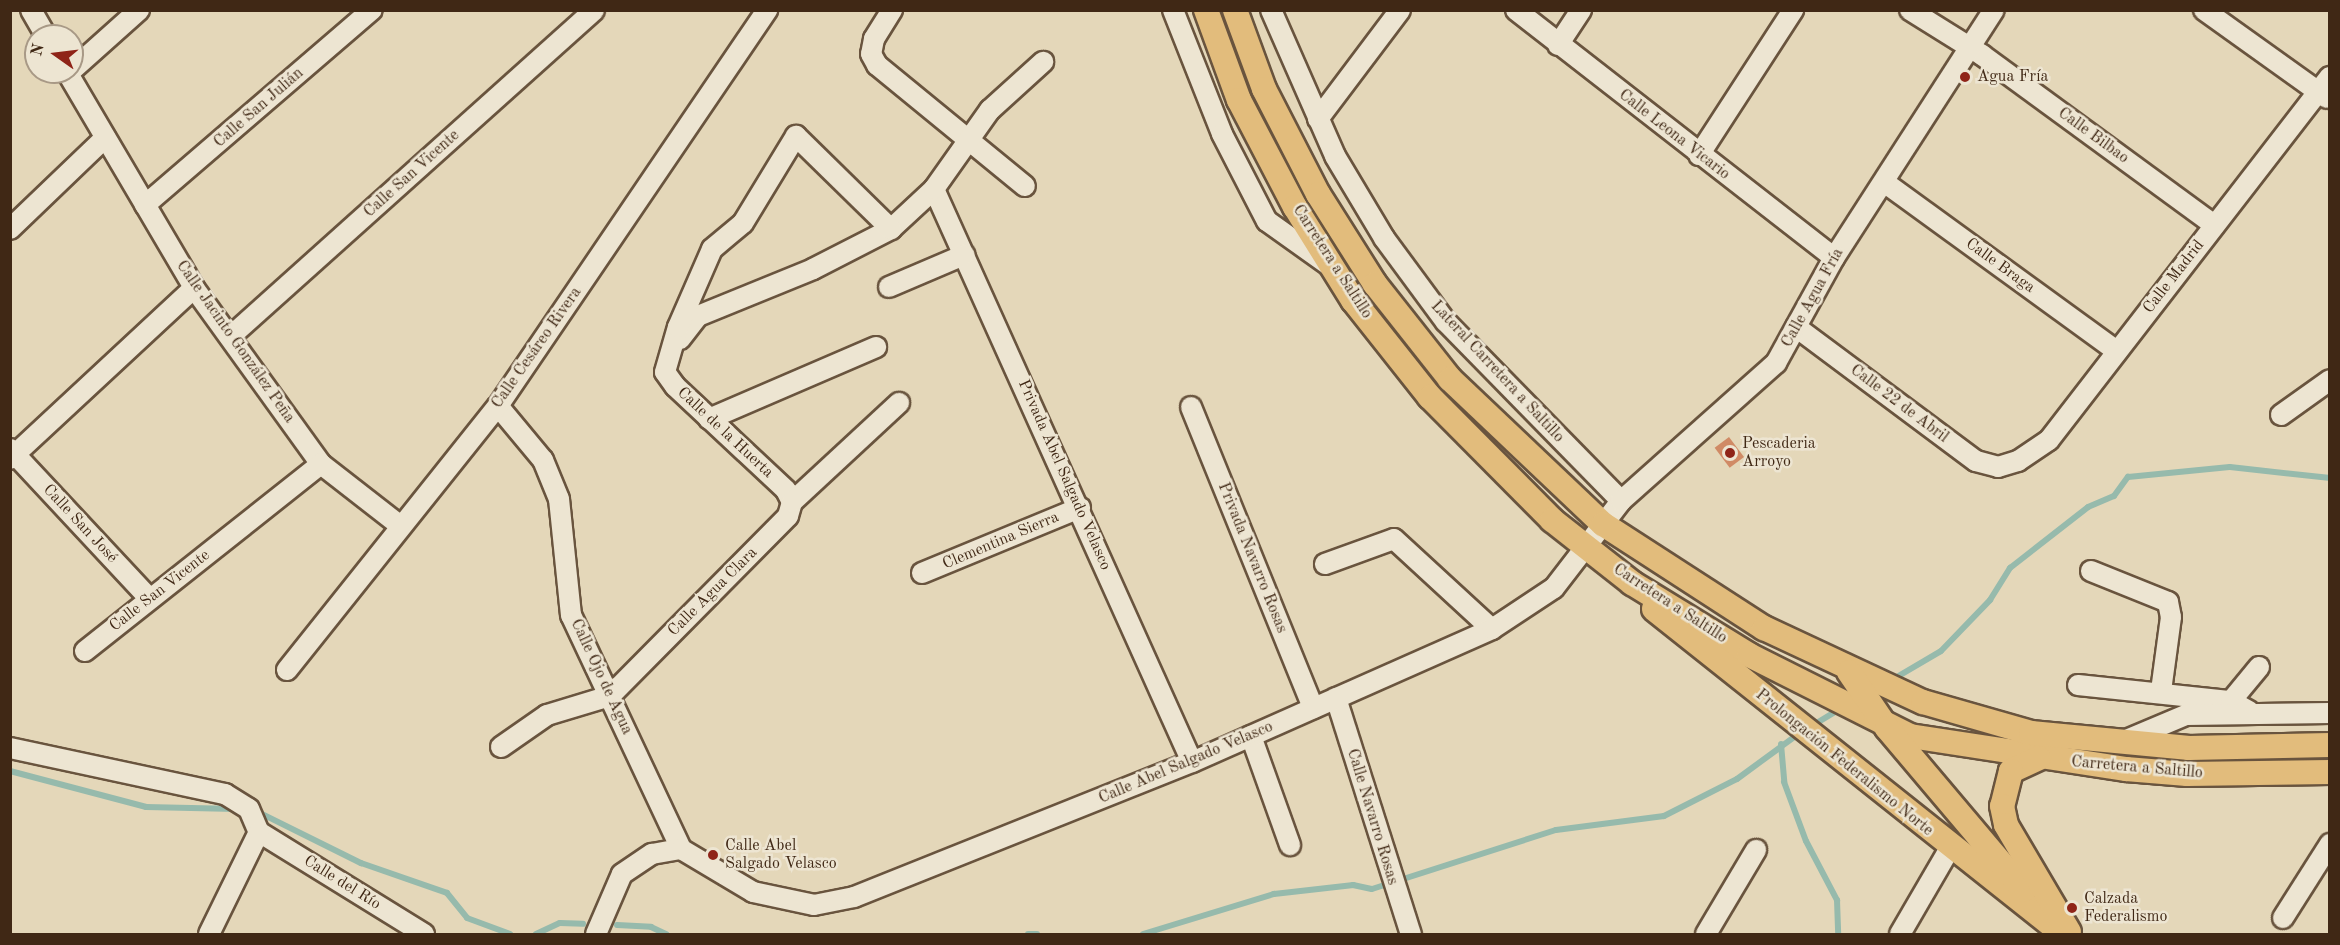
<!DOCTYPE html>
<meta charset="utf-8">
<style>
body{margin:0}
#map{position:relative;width:2340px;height:945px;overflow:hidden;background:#e4d7b9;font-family:"Old Standard TT",serif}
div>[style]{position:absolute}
.stream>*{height:6px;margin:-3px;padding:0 3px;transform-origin:3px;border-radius:3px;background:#96baac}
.building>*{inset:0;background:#d08a65;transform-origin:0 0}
.roads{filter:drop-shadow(2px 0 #69543e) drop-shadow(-2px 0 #69543e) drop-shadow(0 2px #69543e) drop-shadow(0 -2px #69543e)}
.minor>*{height:20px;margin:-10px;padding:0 10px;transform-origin:10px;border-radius:10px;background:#ede5d2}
.major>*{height:24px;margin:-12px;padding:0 12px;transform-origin:12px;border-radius:12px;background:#e2bc7c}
.dots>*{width:16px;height:16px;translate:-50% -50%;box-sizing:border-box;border:3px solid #ede5d2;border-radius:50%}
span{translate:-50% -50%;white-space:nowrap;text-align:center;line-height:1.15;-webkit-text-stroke:5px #ede5d2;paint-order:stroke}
.poi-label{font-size:16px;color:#402815}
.left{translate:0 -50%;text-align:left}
.street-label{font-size:16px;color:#402815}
.frame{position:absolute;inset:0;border:12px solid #402815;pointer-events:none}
.north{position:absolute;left:24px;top:24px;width:60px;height:60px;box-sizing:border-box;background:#ede5d2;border:2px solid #a89986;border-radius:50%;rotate:284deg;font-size:16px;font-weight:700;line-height:24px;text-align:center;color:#402815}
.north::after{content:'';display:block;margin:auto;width:21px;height:27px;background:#8f2418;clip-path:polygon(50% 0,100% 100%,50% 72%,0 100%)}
</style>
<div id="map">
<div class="stream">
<div style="left:1890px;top:681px;width:59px;rotate:-30.5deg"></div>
<div style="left:1941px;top:651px;width:71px;rotate:-46.1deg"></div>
<div style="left:1990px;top:600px;width:38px;rotate:-58deg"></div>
<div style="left:2010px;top:568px;width:99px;rotate:-38deg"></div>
<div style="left:2088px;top:507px;width:28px;rotate:-23deg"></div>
<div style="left:2114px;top:496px;width:24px;rotate:-54deg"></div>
<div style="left:2128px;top:477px;width:102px;rotate:-5.6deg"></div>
<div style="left:2230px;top:467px;width:101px;rotate:6.3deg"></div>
<div style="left:1810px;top:727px;width:37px;rotate:-31deg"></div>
<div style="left:1781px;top:744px;width:38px;rotate:85deg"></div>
<div style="left:1784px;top:782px;width:63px;rotate:69.6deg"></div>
<div style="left:1806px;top:841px;width:67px;rotate:62.3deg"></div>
<div style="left:1837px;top:900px;width:34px;rotate:88deg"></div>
<div style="left:10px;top:771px;width:141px;rotate:14.8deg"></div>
<div style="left:146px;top:807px;width:90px;rotate:1.3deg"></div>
<div style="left:252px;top:809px;width:122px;rotate:26.4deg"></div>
<div style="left:361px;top:863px;width:91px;rotate:19.2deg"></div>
<div style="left:447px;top:893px;width:32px;rotate:51deg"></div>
<div style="left:467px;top:918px;width:46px;rotate:20.4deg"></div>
<div style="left:617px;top:925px;width:34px;rotate:3deg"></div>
<div style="left:651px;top:927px;width:17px;rotate:25deg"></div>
<div style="left:536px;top:934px;width:26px;rotate:-25deg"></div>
<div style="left:560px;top:923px;width:23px;rotate:2deg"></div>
<div style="left:1028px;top:934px;width:9px"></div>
<div style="left:1143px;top:934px;width:137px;rotate:-17deg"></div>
<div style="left:1274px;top:894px;width:80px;rotate:-6.5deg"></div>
<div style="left:1353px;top:885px;width:19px;rotate:12deg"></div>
<div style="left:1372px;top:889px;width:193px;rotate:-17.8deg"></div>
<div style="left:1556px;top:830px;width:109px;rotate:-7.4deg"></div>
<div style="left:1664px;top:816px;width:82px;rotate:-26.9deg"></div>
<div style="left:1737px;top:779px;width:79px;rotate:-36.3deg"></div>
</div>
<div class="building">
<div style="left:1729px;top:437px;width:25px;height:18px;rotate:53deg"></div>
</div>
<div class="roads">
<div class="minor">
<div style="left:31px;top:10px;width:30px;rotate:60deg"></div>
<div style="left:892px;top:10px;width:34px;rotate:122deg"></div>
<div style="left:874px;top:39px;width:15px;rotate:101deg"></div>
<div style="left:871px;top:54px;width:13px;rotate:61deg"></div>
<div style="left:877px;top:65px;width:191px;rotate:39.3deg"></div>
<div style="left:1173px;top:10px;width:133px;rotate:68.4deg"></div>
<div style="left:1222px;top:134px;width:98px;rotate:62.7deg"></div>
<div style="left:1267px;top:221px;width:81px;rotate:35.5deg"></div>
<div style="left:1271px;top:10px;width:159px;rotate:66.3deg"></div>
<div style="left:1335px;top:156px;width:96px;rotate:59.1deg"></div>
<div style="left:1384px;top:238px;width:104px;rotate:53.6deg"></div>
<div style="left:1446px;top:322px;width:250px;rotate:45.6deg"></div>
<div style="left:1516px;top:10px;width:403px;rotate:37.9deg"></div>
<div style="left:1910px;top:10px;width:85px;rotate:32deg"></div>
<div style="left:1982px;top:55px;width:288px;rotate:36.2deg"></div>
<div style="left:2204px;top:10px;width:151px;rotate:35.6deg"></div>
<div style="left:1558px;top:45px;width:42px;rotate:-56.7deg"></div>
<div style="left:72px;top:70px;width:90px;rotate:-41.8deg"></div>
<div style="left:67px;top:72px;width:251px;rotate:59.5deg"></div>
<div style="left:194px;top:288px;width:217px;rotate:54.2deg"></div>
<div style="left:321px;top:464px;width:98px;rotate:37.9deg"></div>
<div style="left:1318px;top:119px;width:136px;rotate:-53deg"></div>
<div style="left:1699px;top:155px;width:173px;rotate:-57deg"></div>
<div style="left:1884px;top:182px;width:288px;rotate:36deg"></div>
<div style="left:934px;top:189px;width:628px;rotate:65.76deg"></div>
<div style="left:145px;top:205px;width:299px;rotate:-40.7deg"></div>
<div style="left:10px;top:229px;width:132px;rotate:-43.8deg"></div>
<div style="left:889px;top:287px;width:82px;rotate:-23.1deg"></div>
<div style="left:1796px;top:327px;width:224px;rotate:36.7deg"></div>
<div style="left:1976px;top:461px;width:23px;rotate:15deg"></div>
<div style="left:1998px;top:467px;width:21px;rotate:-17deg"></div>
<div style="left:2018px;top:461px;width:37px;rotate:-34deg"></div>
<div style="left:2049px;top:440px;width:459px;rotate:-52.3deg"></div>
<div style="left:230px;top:337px;width:489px;rotate:-41.9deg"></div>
<div style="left:680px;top:339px;width:29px;rotate:-52deg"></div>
<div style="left:698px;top:316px;width:124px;rotate:-22.2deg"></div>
<div style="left:813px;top:269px;width:88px;rotate:-27.1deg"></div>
<div style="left:891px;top:229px;width:59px;rotate:-42.9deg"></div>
<div style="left:934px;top:189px;width:97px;rotate:-54.7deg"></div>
<div style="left:990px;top:110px;width:72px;rotate:-42.2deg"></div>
<div style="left:498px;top:406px;width:70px;rotate:50.2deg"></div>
<div style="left:543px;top:460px;width:42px;rotate:67.7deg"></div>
<div style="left:559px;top:499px;width:117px;rotate:84.1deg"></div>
<div style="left:571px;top:615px;width:259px;rotate:64.8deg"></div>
<div style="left:1191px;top:407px;width:325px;rotate:67.9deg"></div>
<div style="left:2281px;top:415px;width:60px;rotate:-35.5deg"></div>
<div style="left:709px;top:419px;width:182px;rotate:-23.3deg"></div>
<div style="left:10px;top:449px;width:205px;rotate:47deg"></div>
<div style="left:10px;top:459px;width:251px;rotate:-42.9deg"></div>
<div style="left:792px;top:502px;width:13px;rotate:-117deg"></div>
<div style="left:786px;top:490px;width:152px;rotate:-136.9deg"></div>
<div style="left:675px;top:386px;width:17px;rotate:-126deg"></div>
<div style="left:665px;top:372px;width:47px;rotate:-73.9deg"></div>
<div style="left:678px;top:327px;width:85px;rotate:-66.4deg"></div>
<div style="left:712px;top:249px;width:40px;rotate:-40deg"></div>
<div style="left:743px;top:223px;width:102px;rotate:-58.7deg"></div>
<div style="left:796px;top:136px;width:133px;rotate:44.4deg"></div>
<div style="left:1325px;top:564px;width:73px;rotate:-19.9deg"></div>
<div style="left:1394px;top:539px;width:133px;rotate:42.6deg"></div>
<div style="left:2091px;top:571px;width:83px;rotate:21.9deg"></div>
<div style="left:2168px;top:602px;width:15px;rotate:79deg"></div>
<div style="left:2171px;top:617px;width:75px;rotate:97.7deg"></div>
<div style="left:922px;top:573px;width:171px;rotate:-22.4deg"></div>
<div style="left:85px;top:651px;width:301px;rotate:-38.4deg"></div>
<div style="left:287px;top:670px;width:338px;rotate:-51.4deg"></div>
<div style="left:498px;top:406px;width:479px;rotate:-55.8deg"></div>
<div style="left:2078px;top:685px;width:154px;rotate:6deg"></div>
<div style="left:2231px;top:701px;width:21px;rotate:29deg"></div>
<div style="left:1336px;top:698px;width:248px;rotate:72.4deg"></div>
<div style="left:2231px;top:701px;width:44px;rotate:-50.5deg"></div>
<div style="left:1251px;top:736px;width:116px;rotate:70.3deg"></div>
<div style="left:2124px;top:741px;width:67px;rotate:-22.8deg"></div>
<div style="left:2186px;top:715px;width:144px;rotate:-0.8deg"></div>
<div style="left:501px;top:747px;width:56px;rotate:-34.8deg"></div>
<div style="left:547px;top:715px;width:66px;rotate:-16.8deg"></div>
<div style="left:610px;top:696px;width:253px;rotate:-45.3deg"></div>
<div style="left:788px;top:516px;width:15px;rotate:-74deg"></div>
<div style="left:792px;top:502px;width:146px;rotate:-42.8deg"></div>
<div style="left:10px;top:748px;width:220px;rotate:12.1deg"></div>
<div style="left:225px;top:794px;width:28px;rotate:32deg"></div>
<div style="left:249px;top:809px;width:25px;rotate:67deg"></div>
<div style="left:259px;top:832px;width:194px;rotate:31.7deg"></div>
<div style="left:2283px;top:918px;width:88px;rotate:-57.6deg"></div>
<div style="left:209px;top:934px;width:114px;rotate:-63.9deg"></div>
<div style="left:596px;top:934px;width:65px;rotate:-66.6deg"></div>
<div style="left:622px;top:874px;width:36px;rotate:-34deg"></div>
<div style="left:652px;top:854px;width:29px;rotate:-10deg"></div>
<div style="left:681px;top:849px;width:84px;rotate:30.8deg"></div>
<div style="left:753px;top:892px;width:62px;rotate:12deg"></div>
<div style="left:814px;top:905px;width:41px;rotate:-11.3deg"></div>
<div style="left:854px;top:897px;width:364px;rotate:-21.8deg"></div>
<div style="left:1192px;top:762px;width:328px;rotate:-23.9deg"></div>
<div style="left:1492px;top:629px;width:74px;rotate:-33.5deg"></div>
<div style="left:1554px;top:588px;width:110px;rotate:-52.4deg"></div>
<div style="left:1621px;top:501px;width:208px;rotate:-41.7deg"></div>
<div style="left:1776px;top:363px;width:120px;rotate:-61.1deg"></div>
<div style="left:1834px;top:258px;width:295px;rotate:-57.2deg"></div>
<div style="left:1706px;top:934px;width:98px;rotate:-59.2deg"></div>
<div style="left:1900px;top:934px;width:99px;rotate:-59.8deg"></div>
</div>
<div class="major">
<div style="left:1206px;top:10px;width:96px;rotate:69.9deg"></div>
<div style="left:1239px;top:100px;width:121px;rotate:62.4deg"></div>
<div style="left:1295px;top:207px;width:110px;rotate:58.1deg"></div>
<div style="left:1353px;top:300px;width:124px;rotate:51.6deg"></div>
<div style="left:1430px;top:397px;width:173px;rotate:45.2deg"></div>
<div style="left:1552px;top:520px;width:102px;rotate:38.2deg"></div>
<div style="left:1632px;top:583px;width:137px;rotate:31.6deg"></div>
<div style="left:1749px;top:655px;width:180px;rotate:26.7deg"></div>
<div style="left:1910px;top:736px;width:219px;rotate:8.7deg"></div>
<div style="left:2126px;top:769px;width:61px;rotate:4.7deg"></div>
<div style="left:2187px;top:774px;width:143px;rotate:-0.8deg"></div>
<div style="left:1235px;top:10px;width:84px;rotate:69.8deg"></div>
<div style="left:1264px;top:89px;width:118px;rotate:62.8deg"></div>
<div style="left:1318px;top:194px;width:107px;rotate:57.7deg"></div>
<div style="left:1375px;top:284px;width:121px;rotate:51.7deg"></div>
<div style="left:1450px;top:379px;width:211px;rotate:43.5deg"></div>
<div style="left:1603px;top:524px;width:192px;rotate:32.9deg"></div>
<div style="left:1764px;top:628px;width:175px;rotate:25deg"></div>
<div style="left:1923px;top:702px;width:112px;rotate:16deg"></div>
<div style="left:2031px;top:733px;width:159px;rotate:5.4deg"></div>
<div style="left:2189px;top:748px;width:141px;rotate:-1.2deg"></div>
<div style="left:1654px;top:609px;width:522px;rotate:38.47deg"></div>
<div style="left:1849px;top:672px;width:68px;rotate:55.8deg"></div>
<div style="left:1887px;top:728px;width:212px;rotate:49.8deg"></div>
<div style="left:2039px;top:758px;width:31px;rotate:155deg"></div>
<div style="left:2011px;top:771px;width:36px;rotate:104deg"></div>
<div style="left:2002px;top:806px;width:19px;rotate:78deg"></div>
<div style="left:2006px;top:825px;width:124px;rotate:59.5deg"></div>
</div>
</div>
<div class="dots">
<div style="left:1965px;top:77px;background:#8f2418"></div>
<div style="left:1730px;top:453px;background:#8f2418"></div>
<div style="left:713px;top:855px;background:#8f2418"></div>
<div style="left:2072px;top:908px;background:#8f2418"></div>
</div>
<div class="poi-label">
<span class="left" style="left:1977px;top:77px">Agua Fría</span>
<span class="left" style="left:1742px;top:453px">Pescaderia<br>Arroyo</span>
<span class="left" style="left:725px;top:855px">Calle Abel<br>Salgado Velasco</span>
<span class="left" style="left:2084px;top:908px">Calzada<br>Federalismo</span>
</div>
<div class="street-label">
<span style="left:259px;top:108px;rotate:-41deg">Calle San Julián</span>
<span style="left:1674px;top:135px;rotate:38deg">Calle Leona Vicario</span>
<span style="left:2093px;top:136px;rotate:36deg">Calle Bilbao</span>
<span style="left:412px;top:174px;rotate:-42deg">Calle San Vicente</span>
<span style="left:1332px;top:262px;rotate:57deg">Carretera a Saltillo</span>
<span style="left:2000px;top:266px;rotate:36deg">Calle Braga</span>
<span style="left:2174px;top:277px;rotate:-52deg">Calle Madrid</span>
<span style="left:1813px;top:298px;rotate:-61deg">Calle Agua Fría</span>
<span style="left:235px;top:342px;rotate:55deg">Calle Jacinto González Peña</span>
<span style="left:537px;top:348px;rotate:-55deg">Calle Cesáreo Rivera</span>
<span style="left:1497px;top:372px;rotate:47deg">Lateral Carretera a Saltillo</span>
<span style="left:1899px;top:404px;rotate:37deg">Calle 22 de Abril</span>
<span style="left:725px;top:433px;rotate:43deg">Calle de la Huerta</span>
<span style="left:1064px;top:475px;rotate:66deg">Privada Abel Salgado Velasco</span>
<span style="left:80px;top:524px;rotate:47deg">Calle San José</span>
<span style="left:1001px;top:541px;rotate:-23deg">Clementina Sierra</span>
<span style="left:1252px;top:558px;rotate:68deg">Privada Navarro Rosas</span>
<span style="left:160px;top:591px;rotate:-38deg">Calle San Vicente</span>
<span style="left:713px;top:592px;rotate:-45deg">Calle Agua Clara</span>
<span style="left:1670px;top:604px;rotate:33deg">Carretera a Saltillo</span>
<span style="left:601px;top:677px;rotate:65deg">Calle Ojo de Agua</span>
<span style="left:1186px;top:763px;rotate:-23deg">Calle Abel Salgado Velasco</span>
<span style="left:1844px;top:763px;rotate:39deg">Prolongación Federalismo Norte</span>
<span style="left:2137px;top:768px;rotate:5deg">Carretera a Saltillo</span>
<span style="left:1372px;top:817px;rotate:73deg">Calle Navarro Rosas</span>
<span style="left:342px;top:883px;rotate:32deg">Calle del Río</span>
</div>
<div class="frame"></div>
<div class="north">N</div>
</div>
